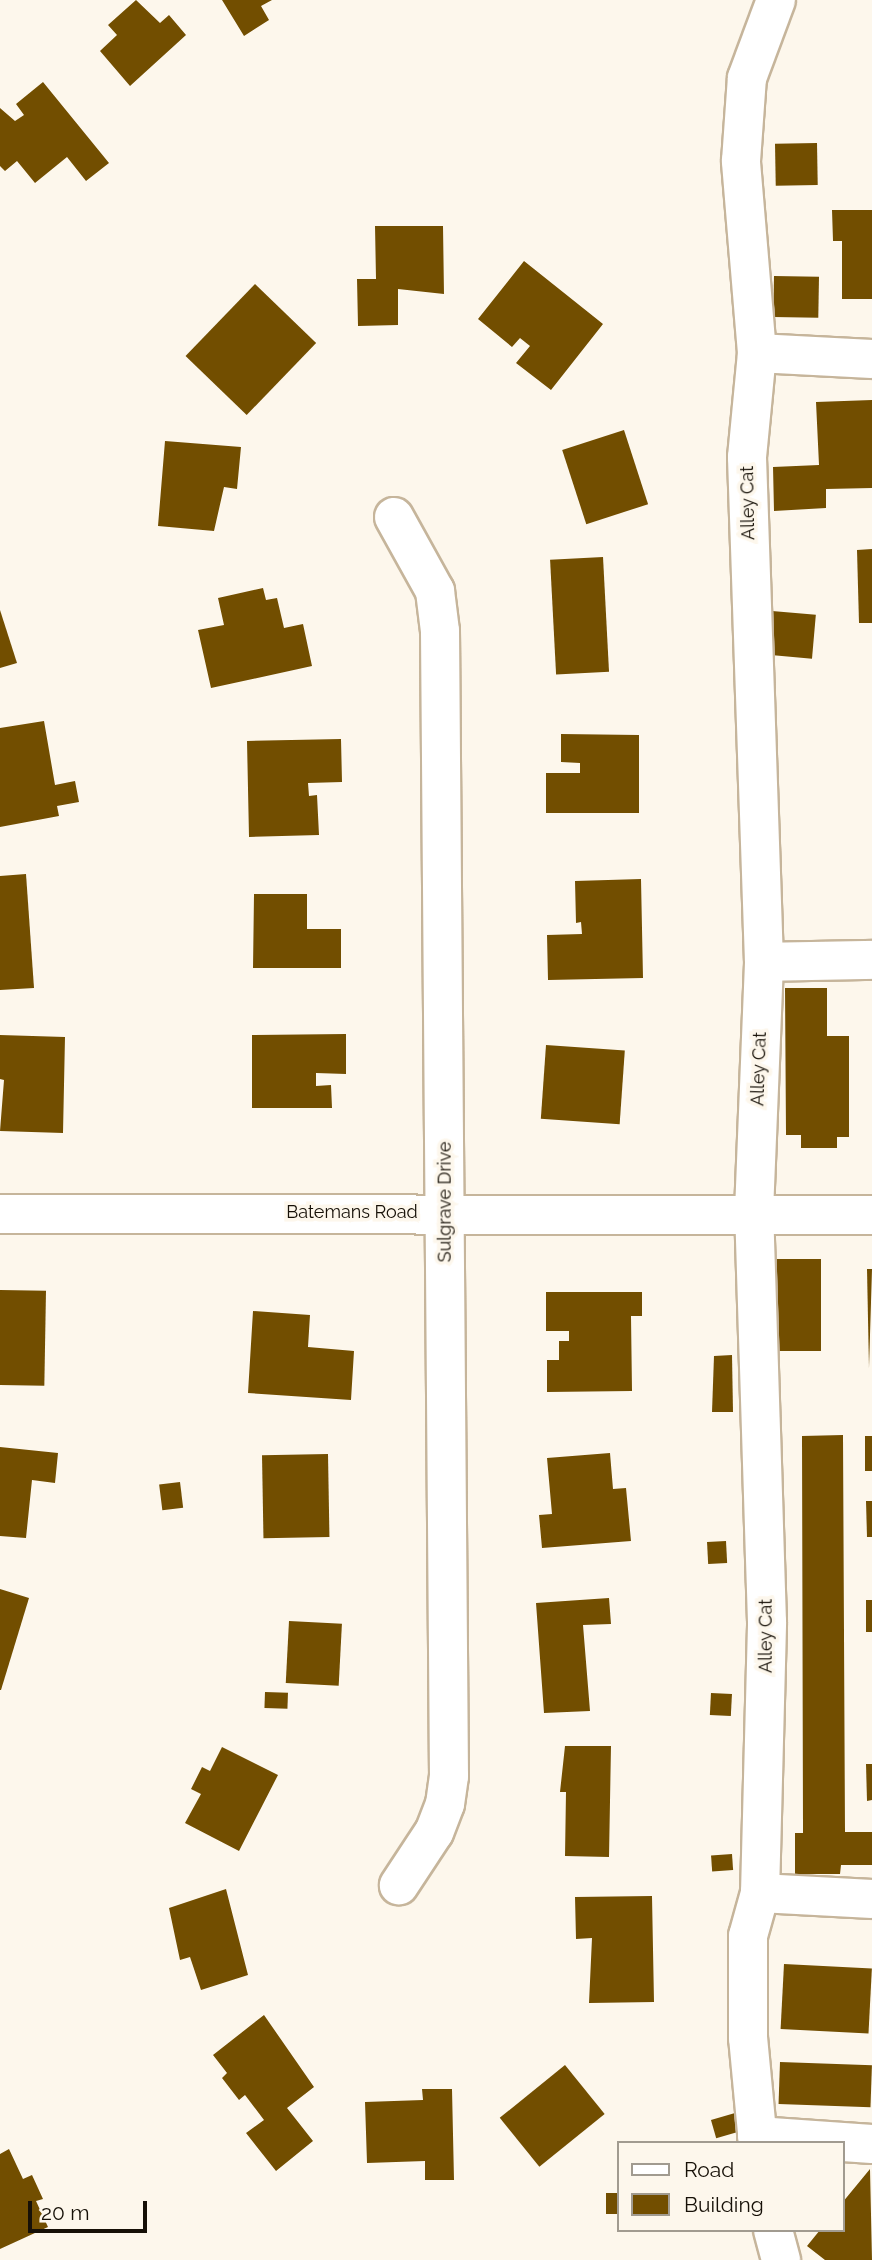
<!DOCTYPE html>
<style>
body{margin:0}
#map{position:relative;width:872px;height:2260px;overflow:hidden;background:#fdf7ec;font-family:Raleway,sans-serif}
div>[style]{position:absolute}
.building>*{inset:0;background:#724e00;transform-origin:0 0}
.roads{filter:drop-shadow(2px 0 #c6b59b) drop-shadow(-2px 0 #c6b59b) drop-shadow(0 2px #c6b59b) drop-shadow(0 -2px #c6b59b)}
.minor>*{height:38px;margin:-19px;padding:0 19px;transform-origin:19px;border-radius:19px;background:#fff}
span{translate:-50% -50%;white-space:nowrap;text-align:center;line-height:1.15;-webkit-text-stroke:7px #fdf7ec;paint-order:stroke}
.street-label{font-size:18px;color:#161007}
.legend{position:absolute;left:617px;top:2141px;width:228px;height:91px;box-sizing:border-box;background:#fdf7ec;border:2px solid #a19b90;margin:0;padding:9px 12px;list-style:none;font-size:21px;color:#161007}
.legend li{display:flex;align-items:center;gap:14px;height:35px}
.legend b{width:35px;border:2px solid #a19b90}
.scale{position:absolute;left:28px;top:2201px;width:119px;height:32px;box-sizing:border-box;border:4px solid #161007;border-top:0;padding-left:9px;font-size:21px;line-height:24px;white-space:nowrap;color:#161007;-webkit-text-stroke:5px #fdf7ec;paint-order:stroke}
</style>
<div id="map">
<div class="building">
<div style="clip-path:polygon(136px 0,160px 23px,169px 15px,186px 35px,130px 86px,100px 51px,117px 35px,108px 25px)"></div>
<div style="clip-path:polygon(222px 0,272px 0,261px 6px,269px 20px,244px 36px)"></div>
<div style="clip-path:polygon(43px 82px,109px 163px,86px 181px,67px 157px,35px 183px,17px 161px,5px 171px,0 166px,0 108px,15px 121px,24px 115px,16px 104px)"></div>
<div style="left:817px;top:143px;width:42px;height:42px;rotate:89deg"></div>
<div style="clip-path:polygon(832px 210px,872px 210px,872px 299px,842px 299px,842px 241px,833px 241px)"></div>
<div style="clip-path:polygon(375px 226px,443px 226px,444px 294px,398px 289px,398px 325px,358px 326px,357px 279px,376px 279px)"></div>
<div style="clip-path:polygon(524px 261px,603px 324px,551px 390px,516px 363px,530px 346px,520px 338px,512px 347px,478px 319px)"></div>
<div style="left:774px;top:276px;width:45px;height:41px;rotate:1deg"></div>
<div style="left:255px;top:284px;width:85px;height:100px;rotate:44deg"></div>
<div style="clip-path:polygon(872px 400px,872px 488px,826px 489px,826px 508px,774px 511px,773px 467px,819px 465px,816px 402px)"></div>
<div style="left:624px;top:430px;width:78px;height:65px;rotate:72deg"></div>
<div style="clip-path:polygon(165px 441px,241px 447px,237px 489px,224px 487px,214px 531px,158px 526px)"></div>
<div style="clip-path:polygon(872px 549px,872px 623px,859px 623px,857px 550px)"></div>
<div style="left:603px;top:557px;width:115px;height:53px;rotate:87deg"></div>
<div style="clip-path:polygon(263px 588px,266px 600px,277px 598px,284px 628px,303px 624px,312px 666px,211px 688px,198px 630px,224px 625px,218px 598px)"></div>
<div style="clip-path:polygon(0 610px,17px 663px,0 668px)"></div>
<div style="left:772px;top:611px;width:44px;height:44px;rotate:5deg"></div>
<div style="clip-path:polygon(44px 721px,55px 785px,75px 781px,79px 802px,57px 806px,59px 816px,0 827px,0 728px)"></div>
<div style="clip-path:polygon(561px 734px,639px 735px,639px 813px,546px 813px,546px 773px,580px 773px,580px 763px,561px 762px)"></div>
<div style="clip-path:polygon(341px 739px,342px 782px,308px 783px,309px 796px,317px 795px,319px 835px,249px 837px,247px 741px)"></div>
<div style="clip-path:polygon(26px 874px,34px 988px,0 990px,0 876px)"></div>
<div style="clip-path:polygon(641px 879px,643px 978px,548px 980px,547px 935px,582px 934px,581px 922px,576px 923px,575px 881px)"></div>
<div style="clip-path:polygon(254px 894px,307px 894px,307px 929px,341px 929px,341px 968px,253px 968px)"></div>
<div style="clip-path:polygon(785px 988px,827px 988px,827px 1036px,849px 1036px,849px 1137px,837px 1137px,837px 1148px,801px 1148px,801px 1135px,786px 1135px)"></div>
<div style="clip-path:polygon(346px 1034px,346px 1074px,316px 1073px,316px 1086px,331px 1085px,332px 1108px,252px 1108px,252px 1035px)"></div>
<div style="clip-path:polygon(0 1035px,65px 1037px,63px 1133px,0 1131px,4px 1080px,0 1079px)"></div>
<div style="left:546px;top:1045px;width:79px;height:74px;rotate:4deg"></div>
<div style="left:821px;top:1259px;width:92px;height:46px;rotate:90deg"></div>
<div style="clip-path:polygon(867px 1269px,872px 1269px,869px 1368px)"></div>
<div style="left:0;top:1290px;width:46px;height:95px;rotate:1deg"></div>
<div style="clip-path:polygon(546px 1292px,642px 1292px,642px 1316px,631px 1316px,632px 1391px,547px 1392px,547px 1360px,559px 1360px,559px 1341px,569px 1341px,569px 1331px,546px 1331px)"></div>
<div style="clip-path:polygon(253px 1311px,310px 1315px,308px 1347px,354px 1351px,351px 1400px,248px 1393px)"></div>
<div style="clip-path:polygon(732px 1355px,733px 1412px,712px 1412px,714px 1356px)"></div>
<div style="clip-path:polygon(843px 1435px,845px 1832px,872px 1832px,872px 1865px,841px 1865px,840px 1874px,795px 1874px,795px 1833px,803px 1833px,802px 1436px)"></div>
<div style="left:865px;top:1436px;width:7px;height:35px"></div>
<div style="clip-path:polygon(0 1447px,58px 1453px,55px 1483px,32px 1480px,26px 1538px,0 1536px)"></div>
<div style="clip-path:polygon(610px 1453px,613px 1489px,626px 1488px,631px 1541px,542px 1548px,539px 1515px,552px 1514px,547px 1458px)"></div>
<div style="left:328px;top:1454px;width:83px;height:66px;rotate:89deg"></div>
<div style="left:180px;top:1482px;width:26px;height:21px;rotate:83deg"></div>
<div style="clip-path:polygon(866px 1501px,872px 1501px,872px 1537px,867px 1537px)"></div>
<div style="left:726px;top:1541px;width:22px;height:19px;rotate:87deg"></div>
<div style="clip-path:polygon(0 1589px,29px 1598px,1px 1690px,0 1690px)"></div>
<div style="clip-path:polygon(609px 1598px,611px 1624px,583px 1625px,590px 1711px,544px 1713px,536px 1603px)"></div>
<div style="left:866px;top:1600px;width:6px;height:32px"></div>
<div style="left:289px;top:1621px;width:53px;height:62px;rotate:3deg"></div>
<div style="left:265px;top:1692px;width:23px;height:16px;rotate:2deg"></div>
<div style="left:711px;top:1693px;width:21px;height:22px;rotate:3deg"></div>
<div style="clip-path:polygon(565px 1746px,611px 1746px,609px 1857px,565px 1856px,566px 1792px,560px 1792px)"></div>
<div style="clip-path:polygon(222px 1747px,278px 1775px,239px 1851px,185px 1823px,201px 1794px,191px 1789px,202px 1767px,210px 1771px)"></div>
<div style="clip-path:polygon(866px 1764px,872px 1764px,872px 1800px,867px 1801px)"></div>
<div style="left:732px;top:1854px;width:16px;height:21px;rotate:86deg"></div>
<div style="clip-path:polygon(226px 1889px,248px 1975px,201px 1990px,190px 1957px,180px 1960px,169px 1908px)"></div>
<div style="clip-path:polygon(652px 1896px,654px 2002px,589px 2003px,592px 1938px,576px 1939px,575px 1897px)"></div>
<div style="left:784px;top:1964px;width:88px;height:65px;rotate:3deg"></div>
<div style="clip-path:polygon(264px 2015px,314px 2087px,287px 2108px,313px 2141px,276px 2171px,246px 2133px,264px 2120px,245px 2095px,239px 2100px,222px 2078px,227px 2073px,213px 2055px)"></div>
<div style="left:780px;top:2062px;width:92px;height:42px;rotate:2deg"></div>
<div style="left:565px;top:2065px;width:63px;height:84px;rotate:51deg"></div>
<div style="clip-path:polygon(422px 2089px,452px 2089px,454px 2180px,425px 2180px,425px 2161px,367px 2163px,365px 2102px,423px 2100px)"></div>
<div style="left:735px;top:2113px;width:19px;height:25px;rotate:74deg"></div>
<div style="clip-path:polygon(9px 2149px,23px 2179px,32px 2175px,43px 2199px,36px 2201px,48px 2227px,0 2249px,0 2154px)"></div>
<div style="clip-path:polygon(870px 2169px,872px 2260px,825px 2260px,807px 2246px,820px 2230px,842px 2230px,842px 2203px)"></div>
<div style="left:606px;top:2193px;width:12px;height:21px"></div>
</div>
<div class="roads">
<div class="minor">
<div style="left:757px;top:353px;width:115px;rotate:3deg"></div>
<div style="left:394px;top:517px;width:85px;rotate:61deg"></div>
<div style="left:435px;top:591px;width:40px;rotate:82.9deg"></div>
<div style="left:440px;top:631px;width:1145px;rotate:89.55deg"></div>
<div style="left:449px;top:1776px;width:28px;rotate:98deg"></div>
<div style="left:445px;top:1804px;width:30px;rotate:111deg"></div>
<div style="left:434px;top:1832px;width:64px;rotate:123.4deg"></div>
<div style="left:764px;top:962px;width:108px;rotate:-1.1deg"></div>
<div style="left:0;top:1214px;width:872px;rotate:0.07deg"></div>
<div style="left:760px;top:1893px;width:112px;rotate:3.1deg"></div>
<div style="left:757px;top:2136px;width:115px;rotate:4deg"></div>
<div style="left:758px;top:2143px;width:105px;rotate:-95.4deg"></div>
<div style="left:748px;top:2038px;width:102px;rotate:-90deg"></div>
<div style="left:748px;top:1936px;width:45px;rotate:-74.4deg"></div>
<div style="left:760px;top:1893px;width:271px;rotate:-88.5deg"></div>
<div style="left:767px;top:1622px;width:410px;rotate:-91.8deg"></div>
<div style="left:754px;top:1212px;width:250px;rotate:-87.7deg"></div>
<div style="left:764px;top:962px;width:505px;rotate:-91.93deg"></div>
<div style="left:747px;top:457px;width:104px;rotate:-84.5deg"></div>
<div style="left:757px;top:353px;width:193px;rotate:-94.8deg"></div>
<div style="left:741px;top:161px;width:83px;rotate:-85.9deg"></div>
<div style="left:747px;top:78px;width:83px;rotate:-69.6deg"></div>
<div style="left:773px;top:2230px;width:31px;rotate:75deg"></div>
</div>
</div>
<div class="street-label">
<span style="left:748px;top:503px;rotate:-91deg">Alley Cat</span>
<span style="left:759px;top:1069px;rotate:-88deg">Alley Cat</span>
<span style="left:445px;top:1202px;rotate:-90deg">Sulgrave Drive</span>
<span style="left:352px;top:1212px">Batemans Road</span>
<span style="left:766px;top:1636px;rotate:-90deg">Alley Cat</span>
</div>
<ul class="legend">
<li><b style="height:9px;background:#fff"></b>Road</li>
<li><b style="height:19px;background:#724e00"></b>Building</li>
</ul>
<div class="scale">20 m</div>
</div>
